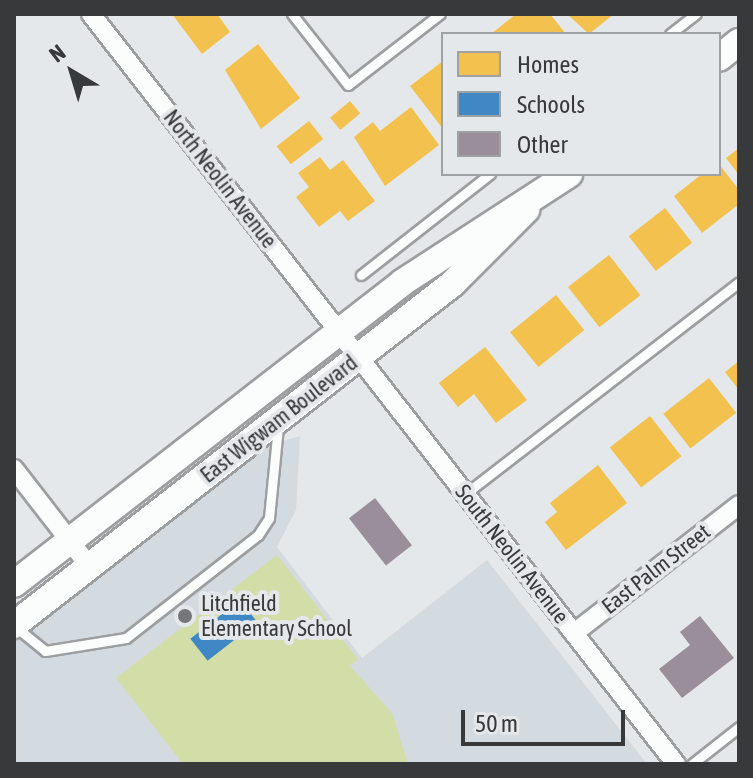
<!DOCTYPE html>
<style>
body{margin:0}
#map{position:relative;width:753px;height:778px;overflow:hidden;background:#e5e8ea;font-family:"Asap Condensed",sans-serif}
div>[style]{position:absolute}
.built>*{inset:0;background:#d3dae0}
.green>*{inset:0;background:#d3dda7}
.homes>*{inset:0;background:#f2c14e;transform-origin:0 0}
.schools>*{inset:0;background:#3f88c5;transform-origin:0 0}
.building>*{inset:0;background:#9a8e9b;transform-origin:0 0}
.roads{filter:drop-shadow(2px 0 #9c9ea0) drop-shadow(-2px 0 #9c9ea0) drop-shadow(0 2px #9c9ea0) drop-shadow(0 -2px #9c9ea0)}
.lane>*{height:9px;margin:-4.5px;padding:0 4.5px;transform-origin:4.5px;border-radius:4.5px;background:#fbfcfc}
.street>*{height:18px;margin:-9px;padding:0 9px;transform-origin:9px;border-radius:9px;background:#fbfcfc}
.secondary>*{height:26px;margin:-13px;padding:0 13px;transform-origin:13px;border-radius:13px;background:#fbfcfc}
.dots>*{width:22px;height:22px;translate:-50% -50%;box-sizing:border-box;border:4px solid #e4e8eb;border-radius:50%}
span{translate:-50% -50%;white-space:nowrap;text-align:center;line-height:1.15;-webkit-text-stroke:8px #e4e8eb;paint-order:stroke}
.street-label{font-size:22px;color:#38393b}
.poi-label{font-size:22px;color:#38393b}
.left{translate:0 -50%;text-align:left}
.frame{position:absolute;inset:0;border:16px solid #38393b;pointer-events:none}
.legend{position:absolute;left:441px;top:32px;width:280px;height:144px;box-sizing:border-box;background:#e4e8eb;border:2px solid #9fa2a5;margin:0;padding:10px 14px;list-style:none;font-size:24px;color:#38393b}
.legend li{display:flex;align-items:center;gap:16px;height:40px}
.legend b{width:40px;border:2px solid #9fa2a5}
.north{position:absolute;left:32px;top:32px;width:80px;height:80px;-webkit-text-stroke:6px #e4e8eb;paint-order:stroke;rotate:322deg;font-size:22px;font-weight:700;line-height:32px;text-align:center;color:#38393b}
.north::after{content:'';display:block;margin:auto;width:28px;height:36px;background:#38393b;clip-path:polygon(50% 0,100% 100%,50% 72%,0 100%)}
.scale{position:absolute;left:461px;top:710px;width:164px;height:36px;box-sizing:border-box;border:4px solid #38393b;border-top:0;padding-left:10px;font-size:24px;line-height:28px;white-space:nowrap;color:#38393b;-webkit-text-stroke:6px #e4e8eb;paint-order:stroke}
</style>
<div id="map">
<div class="built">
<div style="clip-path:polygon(300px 436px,296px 510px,277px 547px,362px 658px,487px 560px,647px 764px,14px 764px,14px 640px,251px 450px)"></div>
</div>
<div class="green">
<div style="clip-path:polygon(277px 555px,358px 659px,350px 666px,392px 713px,408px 764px,183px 764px,116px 678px)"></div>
</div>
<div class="homes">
<div style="clip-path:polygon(172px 14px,217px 14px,230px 32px,202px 54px)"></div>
<div style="clip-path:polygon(516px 14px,550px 14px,566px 34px,491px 34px)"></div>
<div style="clip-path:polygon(567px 14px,614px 14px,589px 34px)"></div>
<div style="clip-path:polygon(258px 44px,300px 98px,261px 129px,225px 70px)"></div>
<div style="clip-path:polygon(443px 61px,443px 129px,410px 86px)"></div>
<div style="left:350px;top:101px;width:16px;height:26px;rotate:50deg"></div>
<div style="clip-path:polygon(411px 107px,439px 145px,385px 186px,354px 137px,373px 122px,380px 131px)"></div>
<div style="left:309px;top:121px;width:23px;height:41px;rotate:52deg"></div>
<div style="clip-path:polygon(739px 148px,739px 175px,726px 158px)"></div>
<div style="clip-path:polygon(320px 157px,330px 170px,343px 160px,375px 201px,348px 221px,340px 211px,319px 227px,296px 197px,309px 187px,298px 173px)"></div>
<div style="clip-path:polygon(719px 164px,739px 190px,739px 204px,702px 233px,674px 196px,702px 174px,719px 174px)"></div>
<div style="left:665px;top:208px;width:44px;height:46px;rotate:52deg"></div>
<div style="left:609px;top:255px;width:51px;height:52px;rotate:52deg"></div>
<div style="left:556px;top:295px;width:45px;height:59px;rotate:51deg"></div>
<div style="clip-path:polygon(485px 347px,527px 400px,496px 423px,474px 394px,458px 407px,439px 383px)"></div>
<div style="clip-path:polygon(739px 361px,739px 390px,725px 372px)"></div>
<div style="left:709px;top:378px;width:44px;height:58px;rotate:52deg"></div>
<div style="left:650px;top:416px;width:51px;height:51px;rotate:52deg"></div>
<div style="clip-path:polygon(598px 465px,627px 503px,566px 550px,545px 522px,557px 512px,550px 503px)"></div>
</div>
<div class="schools">
<div style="left:240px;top:600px;width:28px;height:63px;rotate:52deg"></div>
</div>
<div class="building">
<div style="left:375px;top:498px;width:60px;height:33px;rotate:52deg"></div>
<div style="clip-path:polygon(700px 616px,734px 658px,682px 698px,659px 669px,690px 645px,680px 632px)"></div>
</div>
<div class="roads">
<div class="lane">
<div style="left:292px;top:14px;width:90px;rotate:51.7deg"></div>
<div style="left:348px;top:85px;width:116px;rotate:-37.7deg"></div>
<div style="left:670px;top:34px;width:33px;rotate:-38deg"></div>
<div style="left:361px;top:275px;width:164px;rotate:-38.1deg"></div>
<div style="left:465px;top:494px;width:346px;rotate:-37.7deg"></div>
<div style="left:17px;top:628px;width:36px;rotate:39deg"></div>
<div style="left:45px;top:651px;width:82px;rotate:-9.1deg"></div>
<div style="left:126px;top:638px;width:167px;rotate:-38deg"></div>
<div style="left:258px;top:535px;width:20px;rotate:-57deg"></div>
<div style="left:269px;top:518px;width:91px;rotate:-84.4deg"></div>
<div style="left:692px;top:764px;width:60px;rotate:-38.2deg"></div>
</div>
<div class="street">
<div style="left:91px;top:14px;width:951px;rotate:52.05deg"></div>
<div style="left:14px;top:469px;width:124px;rotate:52.2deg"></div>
<div style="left:574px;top:633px;width:209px;rotate:-37.8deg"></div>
</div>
<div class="secondary">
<div style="left:719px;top:58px;width:26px;rotate:-39deg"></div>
<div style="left:14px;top:584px;width:492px;rotate:-37.8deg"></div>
<div style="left:403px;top:282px;width:198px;rotate:-33deg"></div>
<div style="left:14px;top:625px;width:555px;rotate:-37.9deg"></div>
<div style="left:452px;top:284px;width:105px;rotate:-45deg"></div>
</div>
</div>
<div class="dots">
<div style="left:185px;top:616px;background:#757678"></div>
</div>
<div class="street-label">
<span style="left:220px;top:179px;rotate:52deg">North Neolin Avenue</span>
<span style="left:279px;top:419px;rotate:-38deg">East Wigwam Boulevard</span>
<span style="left:512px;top:554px;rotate:52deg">South Neolin Avenue</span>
<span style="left:656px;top:569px;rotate:-38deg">East Palm Street</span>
</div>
<div class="poi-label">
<span class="left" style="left:201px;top:616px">Litchfield<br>Elementary School</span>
</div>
<div class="frame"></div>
<ul class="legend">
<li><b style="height:22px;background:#f2c14e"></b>Homes</li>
<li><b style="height:22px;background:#3f88c5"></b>Schools</li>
<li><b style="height:22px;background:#9a8e9b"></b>Other</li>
</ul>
<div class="north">N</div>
<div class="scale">50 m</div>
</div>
